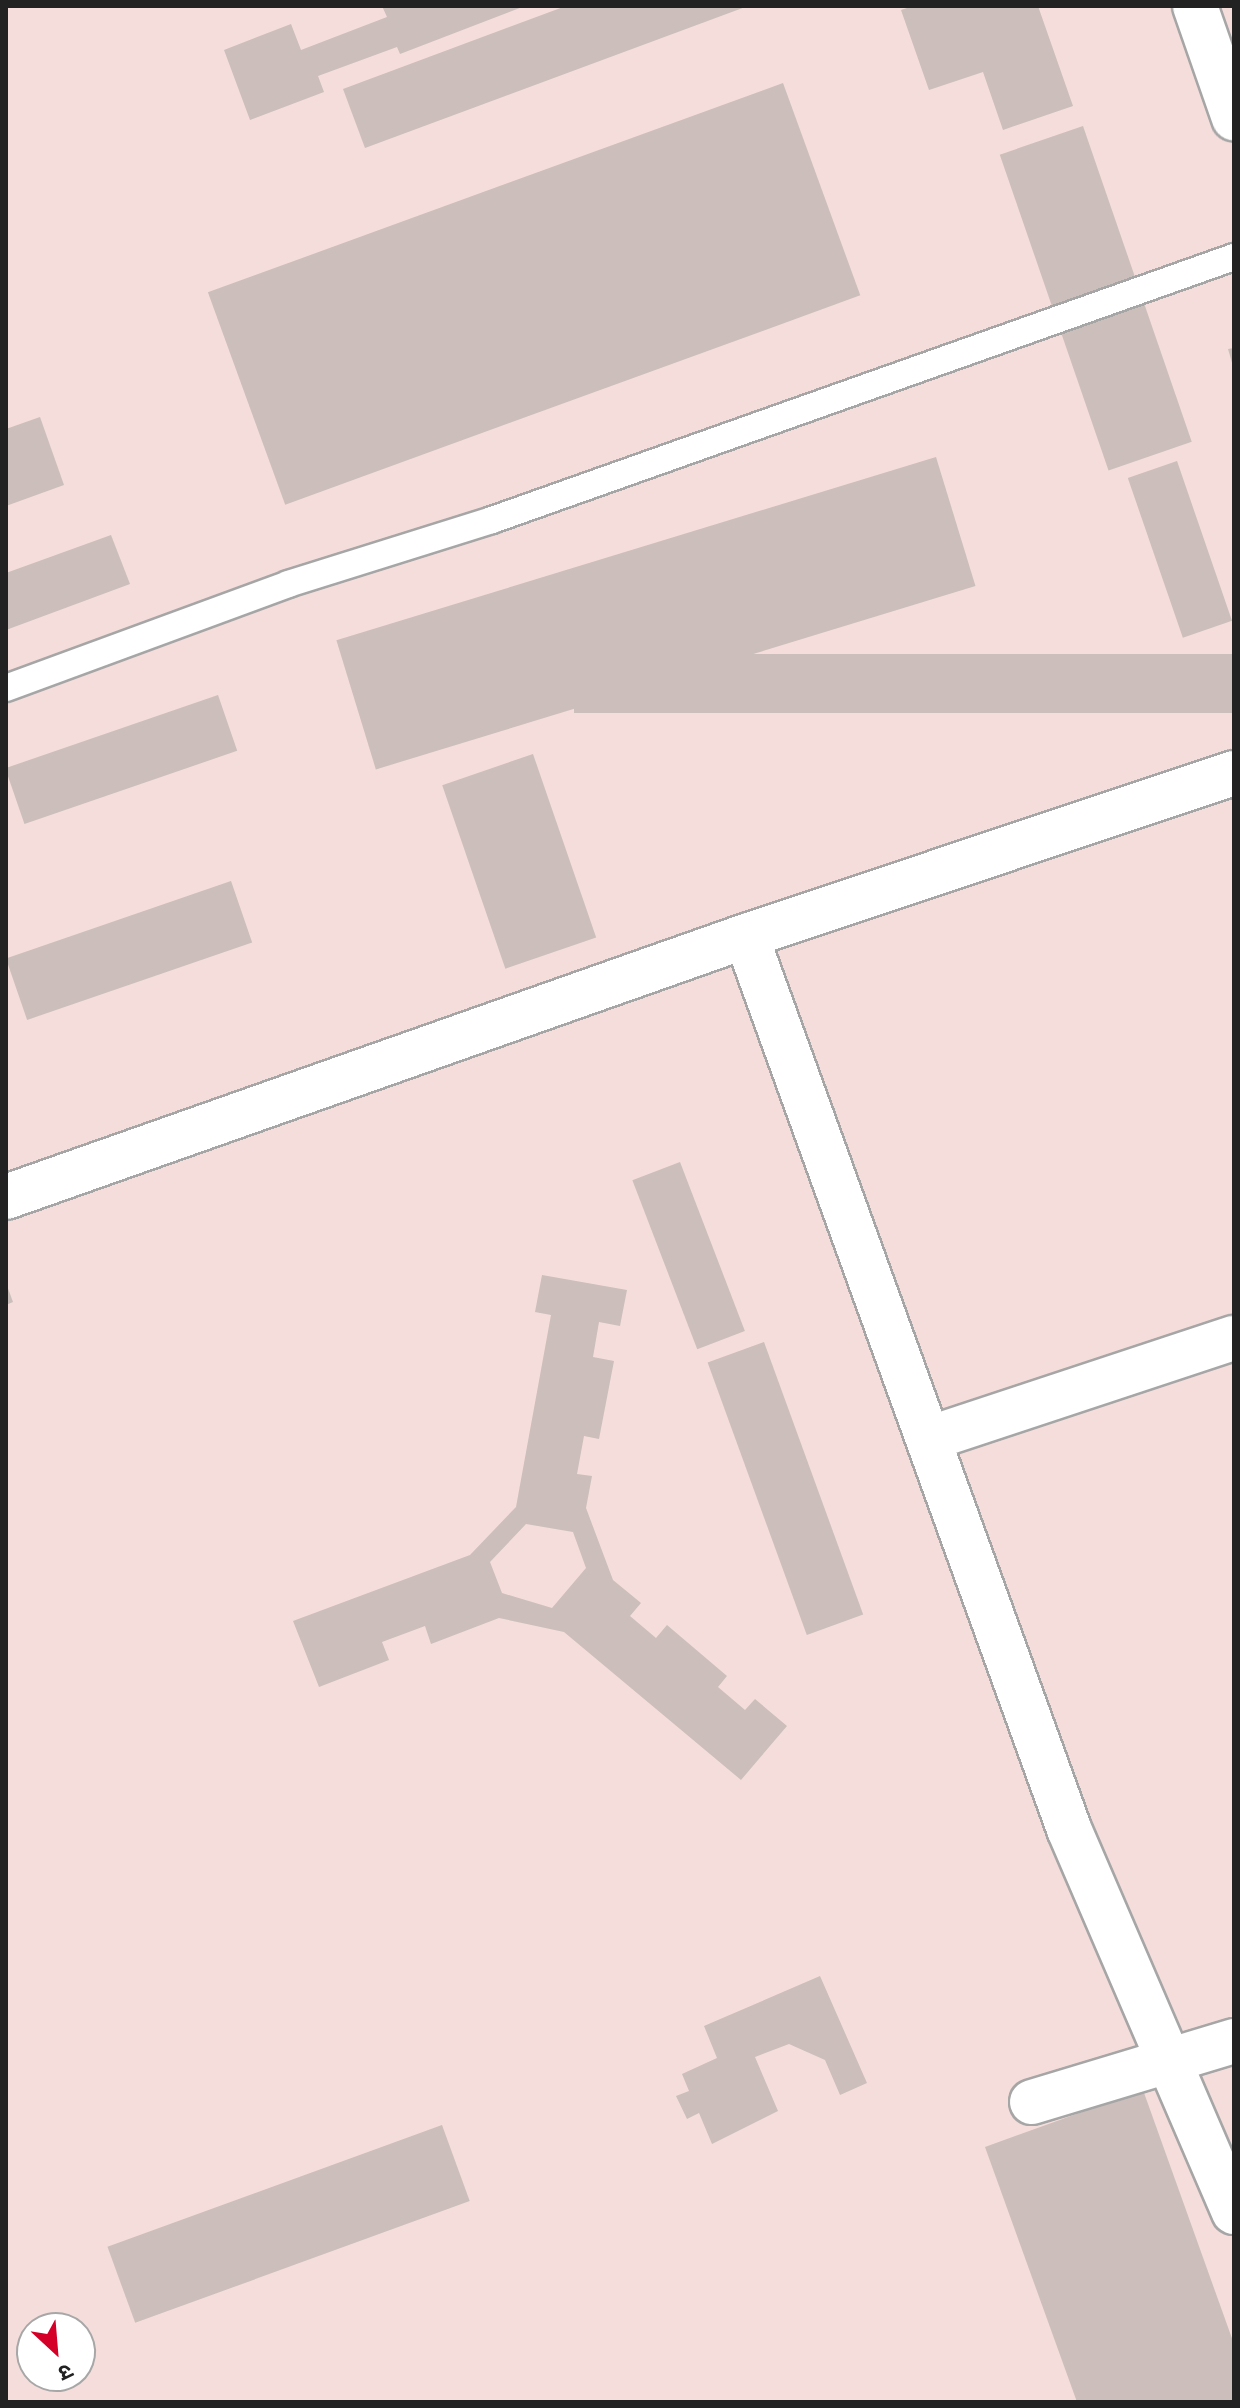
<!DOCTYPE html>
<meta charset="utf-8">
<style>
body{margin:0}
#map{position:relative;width:1240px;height:2408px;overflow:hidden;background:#f3ede8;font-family:Roboto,"Noto Sans Devanagari",sans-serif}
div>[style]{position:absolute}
.military>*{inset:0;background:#f5dddb}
.building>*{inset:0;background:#cbbebb;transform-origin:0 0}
.roads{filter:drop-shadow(2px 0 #a6a6a6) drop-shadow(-2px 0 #a6a6a6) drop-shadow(0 2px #a6a6a6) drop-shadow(0 -2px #a6a6a6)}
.lane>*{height:26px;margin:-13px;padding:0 13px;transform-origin:13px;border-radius:13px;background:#fff}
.street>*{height:44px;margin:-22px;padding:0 22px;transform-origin:22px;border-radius:22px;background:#fff}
span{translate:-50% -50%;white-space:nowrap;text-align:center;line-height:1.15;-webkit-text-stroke:7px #fff;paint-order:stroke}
.frame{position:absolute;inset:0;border:8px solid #222;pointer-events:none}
.north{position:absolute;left:16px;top:2312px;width:80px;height:80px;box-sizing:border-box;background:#fff;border:2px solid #a7a7a7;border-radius:50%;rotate:154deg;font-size:22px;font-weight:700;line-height:32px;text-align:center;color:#222}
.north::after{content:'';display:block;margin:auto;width:28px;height:36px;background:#d40028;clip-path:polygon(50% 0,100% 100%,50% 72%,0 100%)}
</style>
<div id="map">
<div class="military">
<div style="clip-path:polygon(evenodd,6px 6px,1234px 6px,1234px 2402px,6px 2402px,6px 6px,32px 2328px,80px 2328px,80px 2376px,32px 2376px,32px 2328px)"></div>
</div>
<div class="building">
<div style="clip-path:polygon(382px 6px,525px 6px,400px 54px,397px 47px,318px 76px,324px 92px,250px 120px,224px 50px,291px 24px,301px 50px,387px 17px)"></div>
<div style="clip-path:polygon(566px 6px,748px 6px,365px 148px,343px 89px)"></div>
<div style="clip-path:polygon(913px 6px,1038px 6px,1073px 106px,1003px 130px,983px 72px,929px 90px,901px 10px)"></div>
<div style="left:783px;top:83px;width:226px;height:612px;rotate:70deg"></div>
<div style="left:1083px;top:126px;width:334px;height:88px;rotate:71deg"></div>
<div style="clip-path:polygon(1234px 348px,1234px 366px,1233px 366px,1228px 349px)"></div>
<div style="clip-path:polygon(40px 417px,64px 485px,6px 506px,6px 429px)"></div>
<div style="left:936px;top:457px;width:135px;height:627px;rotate:73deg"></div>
<div style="left:1177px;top:461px;width:169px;height:52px;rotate:71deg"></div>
<div style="clip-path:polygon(111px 535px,130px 584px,6px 630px,6px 573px)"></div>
<div style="left:1234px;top:654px;width:59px;height:660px;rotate:90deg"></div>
<div style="left:218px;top:695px;width:59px;height:225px;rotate:71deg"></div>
<div style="left:533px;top:754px;width:194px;height:96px;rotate:71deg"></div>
<div style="left:231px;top:881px;width:65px;height:238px;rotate:71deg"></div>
<div style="left:680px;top:1162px;width:181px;height:51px;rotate:69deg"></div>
<div style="clip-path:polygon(evenodd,542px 1275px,627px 1290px,620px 1326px,599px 1322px,593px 1357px,614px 1361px,599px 1439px,584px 1436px,577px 1474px,592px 1476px,586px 1508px,613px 1580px,641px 1603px,630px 1616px,656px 1638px,667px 1625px,727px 1676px,718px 1687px,745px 1710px,755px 1699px,787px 1726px,741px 1780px,564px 1632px,499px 1618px,431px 1644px,425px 1626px,382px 1642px,389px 1660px,319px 1687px,293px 1621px,470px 1555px,516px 1507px,551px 1315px,535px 1312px,542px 1275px,526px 1524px,573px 1532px,586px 1568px,552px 1608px,502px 1593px,490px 1562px,526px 1524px)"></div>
<div style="clip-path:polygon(6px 1283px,13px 1302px,6px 1305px)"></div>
<div style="left:764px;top:1342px;width:290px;height:60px;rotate:70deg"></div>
<div style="clip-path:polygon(820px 1976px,867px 2083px,840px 2095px,825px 2060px,789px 2044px,755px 2057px,778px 2111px,712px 2144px,699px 2113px,687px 2119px,676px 2096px,689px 2091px,682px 2074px,717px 2058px,704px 2026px)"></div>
<div style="clip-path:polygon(1143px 2090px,1234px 2344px,1234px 2402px,1077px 2402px,985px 2147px)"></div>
<div style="left:442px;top:2125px;width:81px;height:356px;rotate:70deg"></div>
</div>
<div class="roads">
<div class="lane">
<div style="left:6px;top:688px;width:301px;rotate:-20.2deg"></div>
<div style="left:288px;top:584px;width:214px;rotate:-17.4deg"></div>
<div style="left:492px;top:520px;width:787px;rotate:-19.52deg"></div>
</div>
<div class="street">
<div style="left:1195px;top:6px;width:119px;rotate:70.8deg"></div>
<div style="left:746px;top:936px;width:950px;rotate:70.11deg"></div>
<div style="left:1069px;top:1829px;width:417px;rotate:66.7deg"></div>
<div style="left:6px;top:1197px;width:785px;rotate:-19.43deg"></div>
<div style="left:746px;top:936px;width:515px;rotate:-18.47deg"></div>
<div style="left:931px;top:1438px;width:319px;rotate:-18.3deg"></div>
<div style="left:1032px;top:2102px;width:211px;rotate:-16.8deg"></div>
</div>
</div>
<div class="frame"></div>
<div class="north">उ</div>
</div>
